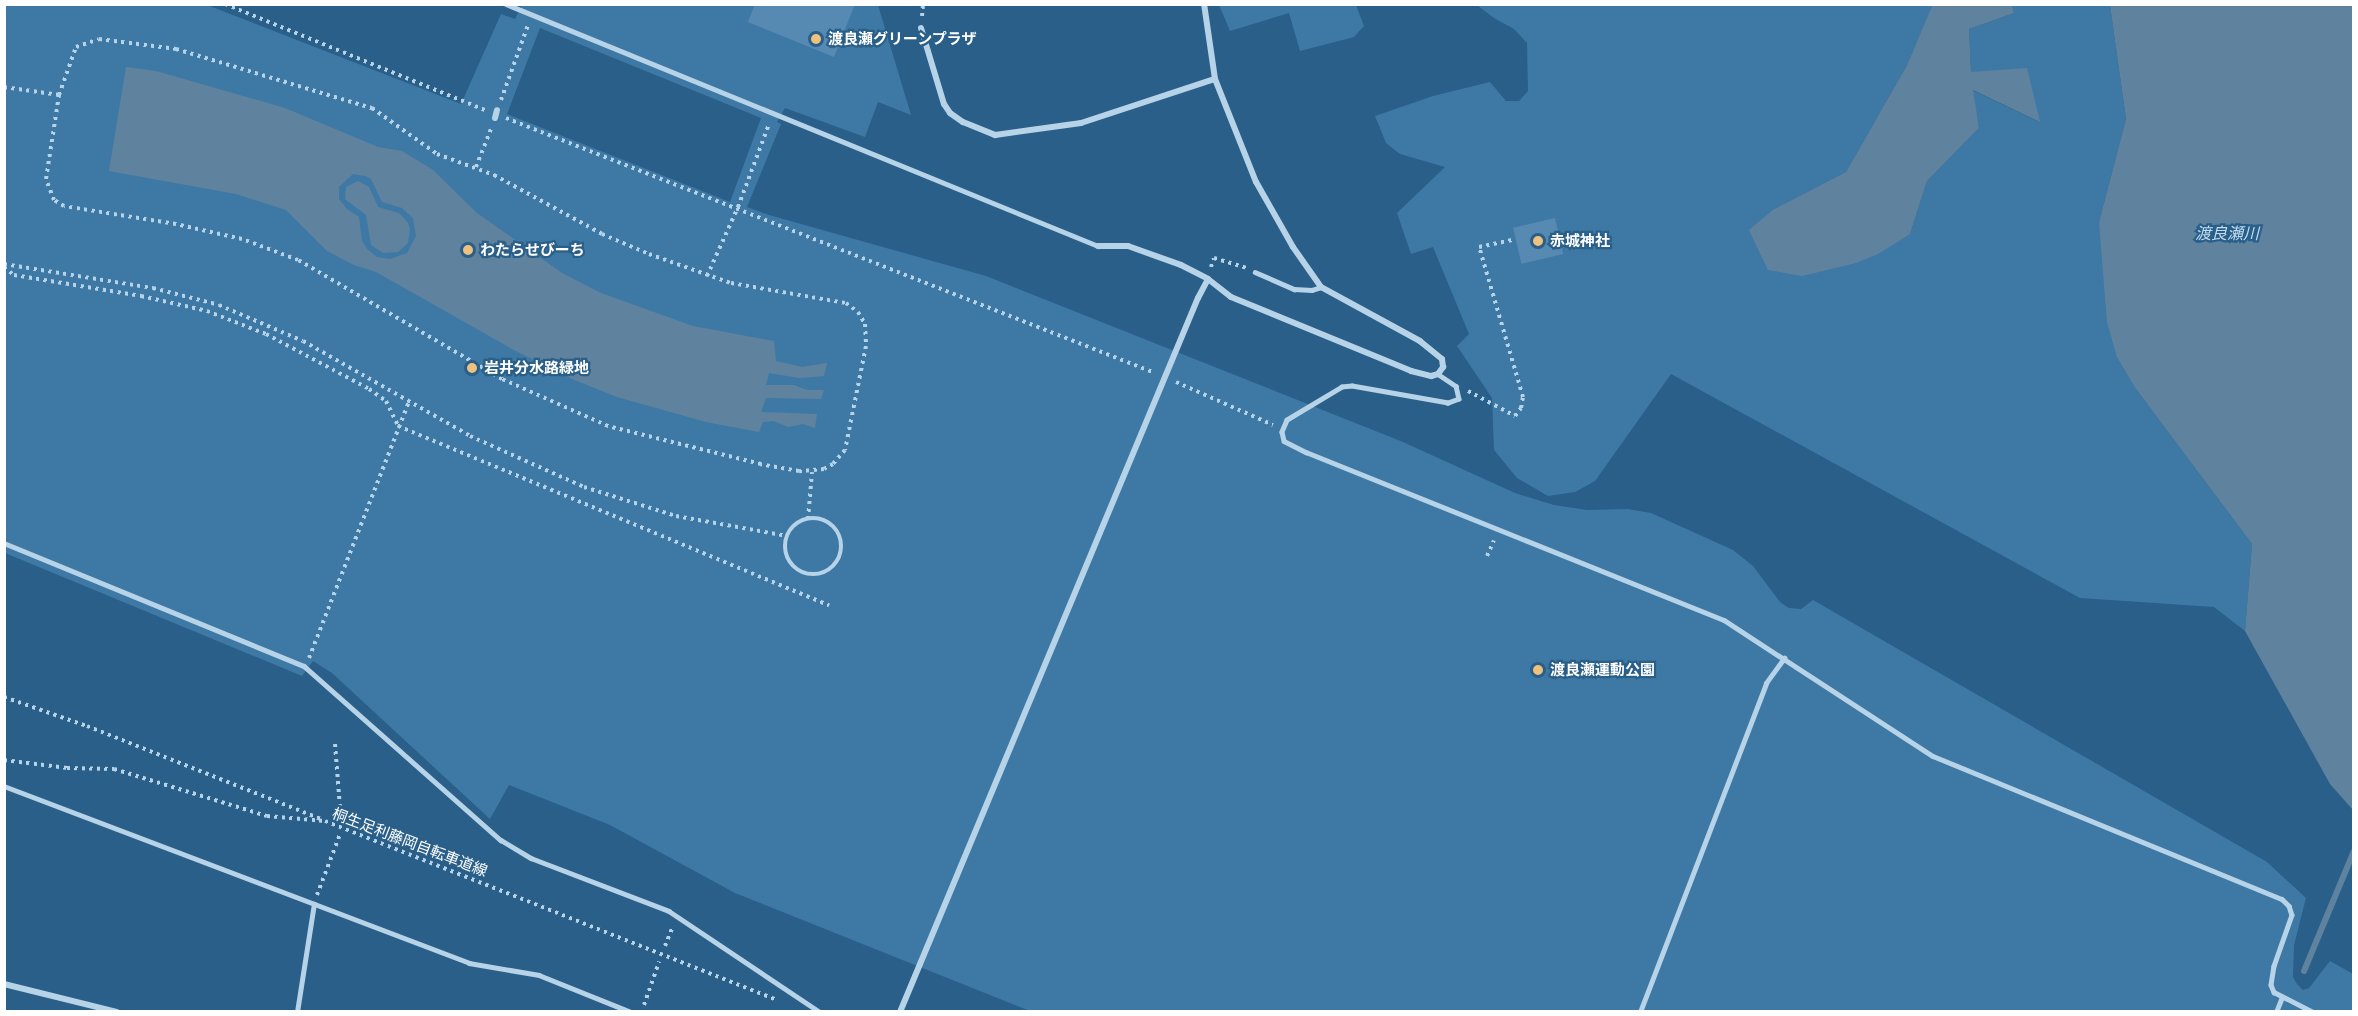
<!DOCTYPE html>
<meta charset="utf-8">
<style>
body{margin:0}
#map{position:relative;width:2358px;height:1016px;overflow:hidden;background:#295f89;font-family:Quicksand,"Noto Sans JP",sans-serif}
div>[style]{position:absolute}
.green>*{inset:0;background:#3e79a5}
.water>*{inset:0;background:#5f839f}
.stream>*{height:6px;margin:-3px;padding:0 3px;transform-origin:3px;border-radius:3px;background:#5f839f}
.building>*{inset:0;background:#568ab2;transform-origin:0 0}
.path>*{height:4px;margin-top:-2px;transform-origin:0;background:repeating-linear-gradient(90deg,#b7d3e8 0 3px,transparent 0 7.5px)}
.path>.ring{margin:-2px;padding:0;box-sizing:content-box;background:none;border:4px solid #b7d3e8;border-radius:50%}
.lane>*{height:4.5px;margin:-2.25px;padding:0 2.25px;transform-origin:2.25px;border-radius:2.25px;background:#b7d3e8}
.street>*{height:6px;margin:-3px;padding:0 3px;transform-origin:3px;border-radius:3px;background:#b7d3e8}
.street-bridge>*{height:6px;margin:-3px;padding:0 3px;transform-origin:3px;border-radius:3px;background:#b7d3e8}
.dots>*{width:16px;height:16px;translate:-50% -50%;box-sizing:border-box;border:3px solid #295f89;border-radius:50%}
span{translate:-50% -50%;white-space:nowrap;text-align:center;line-height:1.15;-webkit-text-stroke:4.5px #295f89;paint-order:stroke}
.poi-label{font-size:15px;color:#fff;font-weight:700}
.left{translate:0 -50%;text-align:left}
.street-label{font-size:15px;color:#fff}
.water-label{font-size:16px;color:#c2ddf0;font-style:italic}
.frame{position:absolute;inset:0;border:6px solid #fff;pointer-events:none}
</style>
<div id="map">
<div class="green">
<div style="clip-path:polygon(evenodd,4px 5px,207px 5px,461px 104px,501px 14px,515px 19px,522px 5px,878px 5px,911px 115px,878px 102px,865px 137px,785px 108px,777px 122px,781px 124px,747px 207px,769px 215px,986px 276px,1403px 442px,1515px 493px,1554px 505px,1587px 510px,1628px 509px,1651px 513px,1733px 550px,1753px 566px,1780px 602px,1789px 608px,1801px 609px,1813px 600px,2267px 862px,2306px 898px,2294px 945px,2293px 977px,2297px 984px,2303px 990px,2309px 988px,2330px 961px,2353px 974px,2353px 1011px,1030px 1011px,735px 893px,610px 825px,509px 785px,490px 819px,332px 673px,313px 661px,302px 676px,5px 553px,4px 5px,540px 28px,761px 118px,730px 202px,507px 114px,540px 28px)"></div>
<div style="clip-path:polygon(1219px 5px,1356px 5px,1364px 26px,1354px 37px,1300px 51px,1289px 13px,1230px 31px)"></div>
<div style="clip-path:polygon(1477px 5px,1933px 5px,1907px 65px,1846px 172px,1774px 209px,1910px 234px,1927px 181px,1979px 128px,1972px 90px,2039px 122px,1971px 73px,1969px 29px,2014px 13px,2012px 5px,2110px 5px,2126px 119px,2099px 222px,2136px 389px,2252px 544px,2245px 631px,2214px 607px,2080px 598px,1671px 374px,1595px 481px,1575px 492px,1548px 496px,1517px 478px,1494px 450px,1492px 398px,1457px 346px,1469px 334px,1433px 247px,1411px 254px,1397px 213px,1445px 167px,1400px 154px,1386px 143px,1375px 116px,1433px 96px,1490px 82px,1506px 101px,1519px 101px,1528px 91px,1527px 43px,1514px 29px,1494px 18px)"></div>
</div>
<div class="water">
<div style="clip-path:polygon(1933px 4px,2012px 5px,2014px 13px,1969px 29px,1971px 72px,2027px 68px,2040px 122px,1973px 90px,1979px 128px,1927px 181px,1910px 234px,1878px 254px,1856px 263px,1802px 276px,1768px 270px,1749px 230px,1774px 209px,1846px 172px,1907px 65px)"></div>
<div style="clip-path:polygon(2110px 5px,2353px 5px,2353px 810px,2330px 784px,2245px 631px,2252px 544px,2136px 389px,2117px 357px,2107px 322px,2099px 222px,2126px 119px)"></div>
<div style="clip-path:polygon(evenodd,126px 67px,156px 71px,285px 108px,378px 147px,402px 151px,433px 170px,477px 213px,562px 273px,601px 293px,693px 326px,774px 341px,776px 361px,802px 367px,827px 363px,824px 376px,799px 378px,769px 373px,766px 385px,794px 385px,807px 390px,824px 390px,821px 399px,766px 398px,761px 412px,817px 414px,815px 428px,803px 424px,788px 427px,774px 421px,763px 422px,759px 432px,706px 422px,617px 397px,572px 379px,512px 349px,376px 272px,354px 265px,327px 251px,286px 210px,236px 194px,109px 171px,126px 67px,353px 174px,365px 176px,371px 179px,382px 202px,402px 208px,413px 218px,416px 236px,407px 253px,390px 259px,377px 257px,367px 249px,362px 241px,359px 217px,347px 209px,339px 199px,339px 187px,353px 174px)"></div>
<div style="clip-path:polygon(358px 181px,369px 187px,378px 207px,399px 213px,408px 223px,410px 229px,408px 243px,398px 252px,383px 253px,371px 245px,366px 215px,345px 199px,346px 187px)"></div>
</div>
<div class="stream">
<div style="left:2304px;top:971px;width:130px;rotate:-67.4deg"></div>
</div>
<div class="building">
<div style="clip-path:polygon(755px 4px,855px 4px,834px 57px,748px 22px)"></div>
<div style="left:1555px;top:218px;width:37px;height:43px;rotate:77deg"></div>
</div>
<div class="path">
<div style="left:225px;top:4px;width:281px;rotate:22.2deg"></div>
<div style="left:922px;top:16px;width:12px;rotate:-85deg"></div>
<div style="left:99px;top:39px;width:78px;rotate:7.4deg"></div>
<div style="left:176px;top:49px;width:205px;rotate:16.8deg"></div>
<div style="left:372px;top:108px;width:80px;rotate:35.3deg"></div>
<div style="left:437px;top:154px;width:61px;rotate:20.2deg"></div>
<div style="left:494px;top:175px;width:123px;rotate:28.6deg"></div>
<div style="left:602px;top:234px;width:51px;rotate:23.1deg"></div>
<div style="left:649px;top:254px;width:87px;rotate:19.5deg"></div>
<div style="left:731px;top:283px;width:117px;rotate:9.9deg"></div>
<div style="left:846px;top:303px;width:15px;rotate:37deg"></div>
<div style="left:858px;top:312px;width:14px;rotate:60deg"></div>
<div style="left:865px;top:324px;width:22px;rotate:87deg"></div>
<div style="left:866px;top:346px;width:106px;rotate:101.4deg"></div>
<div style="left:845px;top:450px;width:18px;rotate:131deg"></div>
<div style="left:833px;top:464px;width:10px;rotate:151deg"></div>
<div style="left:824px;top:469px;width:25px;rotate:175deg"></div>
<div style="left:799px;top:471px;width:39px;rotate:-170deg"></div>
<div style="left:761px;top:464px;width:158px;rotate:-166.1deg"></div>
<div style="left:608px;top:426px;width:116px;rotate:-156.1deg"></div>
<div style="left:502px;top:379px;width:236px;rotate:-149.7deg"></div>
<div style="left:298px;top:260px;width:60px;rotate:-159.4deg"></div>
<div style="left:242px;top:239px;width:68px;rotate:-167.2deg"></div>
<div style="left:176px;top:224px;width:113px;rotate:-170.9deg"></div>
<div style="left:64px;top:206px;width:12px;rotate:-149deg"></div>
<div style="left:54px;top:200px;width:22px;rotate:-111deg"></div>
<div style="left:46px;top:179px;width:85px;rotate:-81.2deg"></div>
<div style="left:59px;top:95px;width:51px;rotate:-70.5deg"></div>
<div style="left:76px;top:47px;width:24px;rotate:-19deg"></div>
<div style="left:4px;top:87px;width:56px;rotate:8.3deg"></div>
<div style="left:501px;top:100px;width:80px;rotate:-70.2deg"></div>
<div style="left:506px;top:118px;width:697px;rotate:21.45deg"></div>
<div style="left:476px;top:167px;width:41px;rotate:-68.5deg"></div>
<div style="left:4px;top:264px;width:151px;rotate:9.2deg"></div>
<div style="left:153px;top:288px;width:68px;rotate:14.4deg"></div>
<div style="left:219px;top:305px;width:91px;rotate:23.2deg"></div>
<div style="left:303px;top:341px;width:192px;rotate:29.6deg"></div>
<div style="left:470px;top:436px;width:125px;rotate:24.1deg"></div>
<div style="left:584px;top:487px;width:96px;rotate:17.5deg"></div>
<div style="left:676px;top:516px;width:113px;rotate:10.2deg"></div>
<div style="left:4px;top:267px;width:13px;rotate:39deg"></div>
<div style="left:14px;top:275px;width:129px;rotate:9.4deg"></div>
<div style="left:141px;top:296px;width:68px;rotate:12.8deg"></div>
<div style="left:207px;top:311px;width:63px;rotate:21.3deg"></div>
<div style="left:266px;top:334px;width:117px;rotate:28.1deg"></div>
<div style="left:369px;top:389px;width:21px;rotate:35deg"></div>
<div style="left:386px;top:401px;width:28px;rotate:64deg"></div>
<div style="left:398px;top:426px;width:467px;rotate:22.6deg"></div>
<div style="left:1211px;top:267px;width:9px;rotate:-72deg"></div>
<div style="left:1214px;top:258px;width:34px;rotate:17deg"></div>
<div style="left:707px;top:276px;width:76px;rotate:-65.8deg"></div>
<div style="left:738px;top:207px;width:89px;rotate:-69.5deg"></div>
<div style="left:1176px;top:382px;width:106px;rotate:23.9deg"></div>
<div style="left:1468px;top:391px;width:53px;rotate:28deg"></div>
<div style="left:1515px;top:416px;width:10px;rotate:-53deg"></div>
<div style="left:1521px;top:408px;width:11px;rotate:-80deg"></div>
<div style="left:1523px;top:397px;width:156px;rotate:-106.3deg"></div>
<div style="left:1479px;top:247px;width:35px;rotate:-12deg"></div>
<div class="ring" style="left:785px;top:518px;width:52px;height:52px"></div>
<div style="left:808px;top:519px;width:47px;rotate:-85.1deg"></div>
<div style="left:1487px;top:556px;width:17px;rotate:-66deg"></div>
<div style="left:309px;top:658px;width:275px;rotate:-68.7deg"></div>
<div style="left:4px;top:697px;width:88px;rotate:19.3deg"></div>
<div style="left:87px;top:726px;width:252px;rotate:21.7deg"></div>
<div style="left:335px;top:744px;width:77px;rotate:85.5deg"></div>
<div style="left:4px;top:760px;width:64px;rotate:7.2deg"></div>
<div style="left:67px;top:768px;width:47px;rotate:1.2deg"></div>
<div style="left:114px;top:769px;width:160px;rotate:17.1deg"></div>
<div style="left:267px;top:816px;width:58px;rotate:4.9deg"></div>
<div style="left:325px;top:821px;width:487px;rotate:21.6deg"></div>
<div style="left:317px;top:895px;width:65px;rotate:-69.3deg"></div>
<div style="left:665px;top:946px;width:22px;rotate:-68deg"></div>
<div style="left:644px;top:1005px;width:46px;rotate:-70.8deg"></div>
</div>
<div class="lane">
<div style="left:506px;top:4px;width:640px;rotate:22.23deg"></div>
<div style="left:1255px;top:272px;width:43px;rotate:23.6deg"></div>
<div style="left:1294px;top:289px;width:18px;rotate:3deg"></div>
<div style="left:1312px;top:290px;width:9px;rotate:-18deg"></div>
<div style="left:1438px;top:374px;width:22px;rotate:34deg"></div>
<div style="left:1456px;top:386px;width:13px;rotate:77deg"></div>
<div style="left:1459px;top:399px;width:12px;rotate:160deg"></div>
<div style="left:1448px;top:403px;width:97px;rotate:-170deg"></div>
<div style="left:1352px;top:386px;width:10px;rotate:174deg"></div>
<div style="left:1342px;top:387px;width:64px;rotate:149deg"></div>
<div style="left:1287px;top:420px;width:13px;rotate:113deg"></div>
<div style="left:1282px;top:432px;width:9px;rotate:77deg"></div>
<div style="left:1284px;top:441px;width:25px;rotate:27deg"></div>
<div style="left:1306px;top:452px;width:450px;rotate:21.9deg"></div>
<div style="left:1724px;top:620px;width:249px;rotate:33.1deg"></div>
<div style="left:1933px;top:756px;width:377px;rotate:22.3deg"></div>
<div style="left:2282px;top:899px;width:10px;rotate:45deg"></div>
<div style="left:2289px;top:906px;width:9px;rotate:72deg"></div>
<div style="left:2292px;top:915px;width:54px;rotate:109.4deg"></div>
<div style="left:2274px;top:966px;width:19px;rotate:99deg"></div>
<div style="left:2271px;top:985px;width:8px;rotate:67deg"></div>
<div style="left:2274px;top:992px;width:44px;rotate:27.1deg"></div>
<div style="left:4px;top:543px;width:324px;rotate:22.3deg"></div>
<div style="left:304px;top:666px;width:263px;rotate:41.5deg"></div>
<div style="left:501px;top:840px;width:35px;rotate:31deg"></div>
<div style="left:531px;top:858px;width:148px;rotate:21deg"></div>
<div style="left:669px;top:911px;width:182px;rotate:33.8deg"></div>
<div style="left:4px;top:786px;width:498px;rotate:20.8deg"></div>
<div style="left:469px;top:963px;width:71px;rotate:9.7deg"></div>
<div style="left:539px;top:975px;width:99px;rotate:21.9deg"></div>
<div style="left:297px;top:1012px;width:109px;rotate:-81.1deg"></div>
<div style="left:1640px;top:1012px;width:352px;rotate:-69deg"></div>
<div style="left:1766px;top:683px;width:31px;rotate:-54deg"></div>
<div style="left:2276px;top:1012px;width:16px;rotate:-68deg"></div>
</div>
<div class="street">
<div style="left:921px;top:28px;width:79px;rotate:73.2deg"></div>
<div style="left:944px;top:104px;width:11px;rotate:56deg"></div>
<div style="left:950px;top:113px;width:16px;rotate:35deg"></div>
<div style="left:963px;top:122px;width:35px;rotate:22deg"></div>
<div style="left:995px;top:135px;width:87px;rotate:-7.9deg"></div>
<div style="left:1081px;top:123px;width:141px;rotate:-18.2deg"></div>
<div style="left:495px;top:118px;width:8px;rotate:-76deg"></div>
<div style="left:1098px;top:246px;width:30px"></div>
<div style="left:1128px;top:246px;width:56px;rotate:19.7deg"></div>
<div style="left:1181px;top:265px;width:30px;rotate:27deg"></div>
<div style="left:1208px;top:279px;width:29px;rotate:38deg"></div>
<div style="left:1231px;top:297px;width:195px;rotate:22.3deg"></div>
<div style="left:1411px;top:371px;width:21px;rotate:14deg"></div>
<div style="left:1431px;top:376px;width:7px;rotate:-16deg"></div>
<div style="left:1438px;top:374px;width:9px;rotate:-54deg"></div>
<div style="left:1443px;top:367px;width:8px;rotate:-97deg"></div>
<div style="left:1442px;top:359px;width:28px;rotate:-141deg"></div>
<div style="left:1420px;top:341px;width:113px;rotate:-151.4deg"></div>
<div style="left:1321px;top:287px;width:49px;rotate:-125deg"></div>
<div style="left:1293px;top:247px;width:75px;rotate:-119.6deg"></div>
<div style="left:1256px;top:182px;width:111px;rotate:-111.7deg"></div>
<div style="left:1215px;top:79px;width:76px;rotate:-98.3deg"></div>
<div style="left:1198px;top:298px;width:21px;rotate:-62deg"></div>
<div style="left:4px;top:984px;width:116px;rotate:13.9deg"></div>
</div>
<div class="street-bridge">
<div style="left:900px;top:1012px;width:774px;rotate:-67.35deg"></div>
</div>
<div class="dots">
<div style="left:816px;top:39px;background:#efc17e"></div>
<div style="left:1538px;top:241px;background:#efc17e"></div>
<div style="left:468px;top:250px;background:#efc17e"></div>
<div style="left:472px;top:368px;background:#efc17e"></div>
<div style="left:1538px;top:670px;background:#efc17e"></div>
</div>
<div class="poi-label">
<span class="left" style="left:828px;top:39px">渡良瀬グリーンプラザ</span>
<span class="left" style="left:1550px;top:241px">赤城神社</span>
<span class="left" style="left:480px;top:250px">わたらせびーち</span>
<span class="left" style="left:484px;top:368px">岩井分水路緑地</span>
<span class="left" style="left:1550px;top:670px">渡良瀬運動公園</span>
</div>
<div class="street-label">
<span style="left:410px;top:842px;rotate:21deg">桐生足利藤岡自転車道線</span>
</div>
<div class="water-label">
<span style="left:2227px;top:233px">渡良瀬川</span>
</div>
<div class="frame"></div>
</div>
